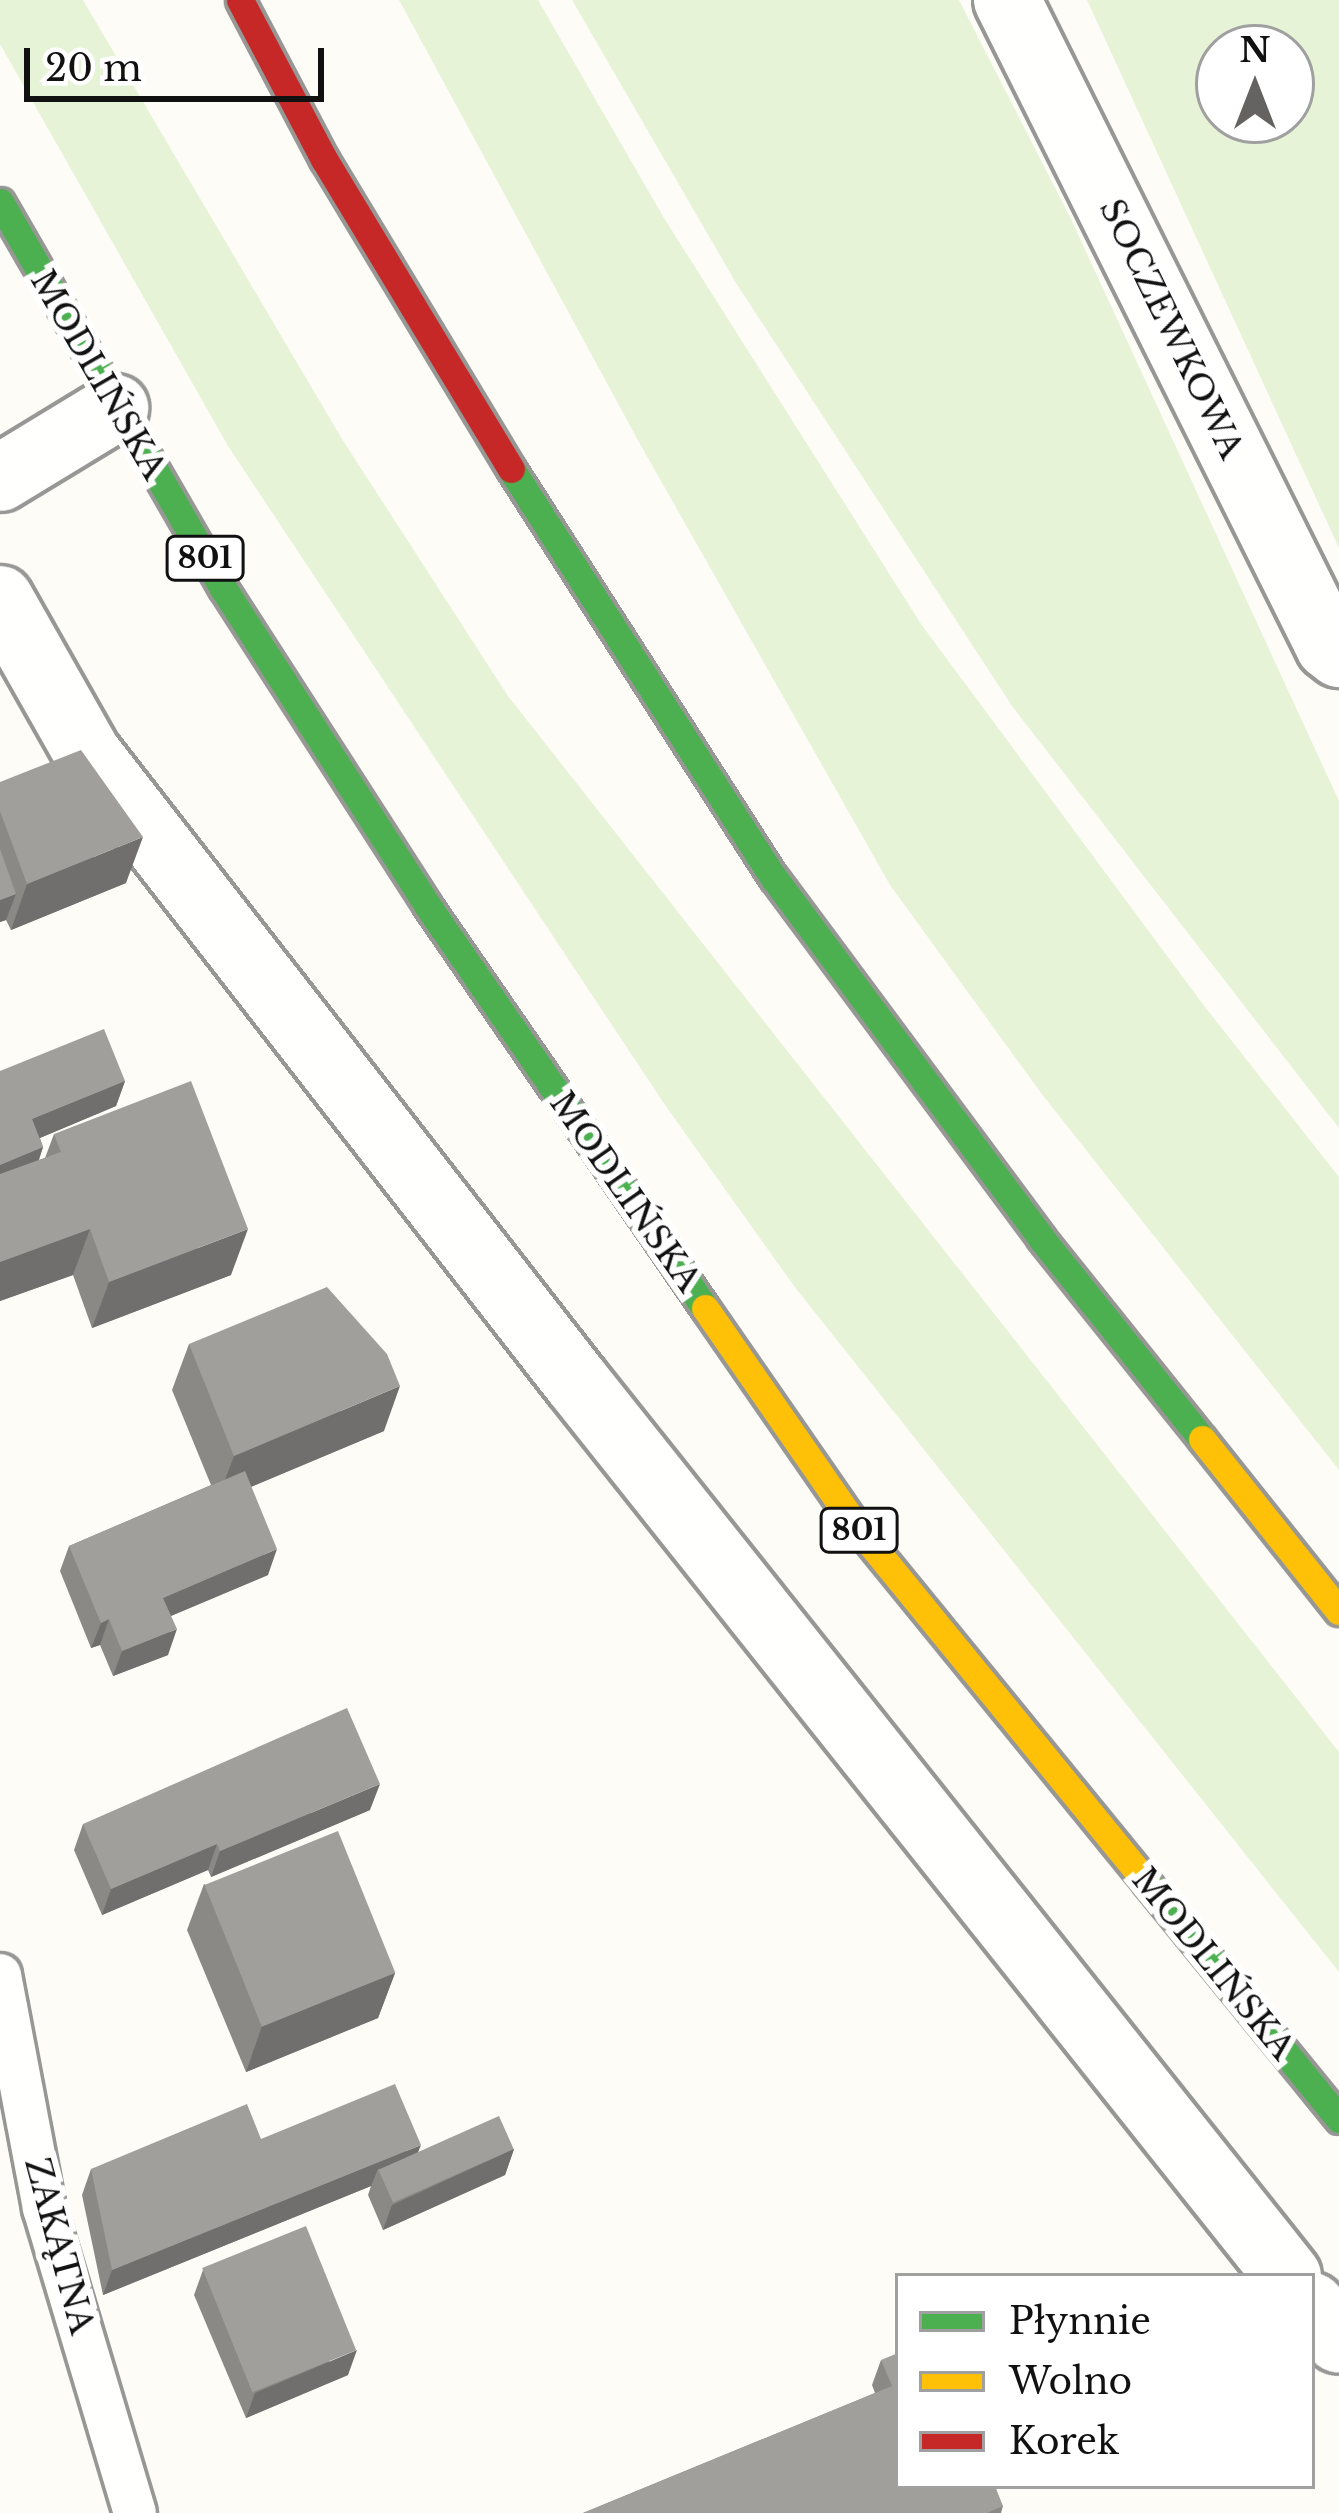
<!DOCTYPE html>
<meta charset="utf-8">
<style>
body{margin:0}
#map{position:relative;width:1339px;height:2513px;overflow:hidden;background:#fdfcf7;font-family:"Libre Baskerville",serif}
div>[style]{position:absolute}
.green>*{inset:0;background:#e7f3d7}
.roads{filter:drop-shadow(3px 0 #979795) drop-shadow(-3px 0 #979795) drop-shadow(0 3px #979795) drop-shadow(0 -3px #979795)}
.lane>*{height:42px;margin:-21px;padding:0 21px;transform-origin:21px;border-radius:21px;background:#fffffe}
.street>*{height:66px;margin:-33px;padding:0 33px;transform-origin:33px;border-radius:33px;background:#fffffe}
.fast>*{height:27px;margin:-13.5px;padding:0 13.5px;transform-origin:13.5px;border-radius:13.5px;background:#4caf50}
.slow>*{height:27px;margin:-13.5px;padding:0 13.5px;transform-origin:13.5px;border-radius:13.5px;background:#ffc107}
.jam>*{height:27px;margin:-13.5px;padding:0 13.5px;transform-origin:13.5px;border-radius:13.5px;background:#c62828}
.wall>*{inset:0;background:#8a8986}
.shaded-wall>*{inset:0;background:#716f6d}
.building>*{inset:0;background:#a19f9c;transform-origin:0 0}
span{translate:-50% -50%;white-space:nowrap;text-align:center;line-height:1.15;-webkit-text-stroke:12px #fff;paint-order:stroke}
.shield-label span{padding:3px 9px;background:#fff;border:3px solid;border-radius:9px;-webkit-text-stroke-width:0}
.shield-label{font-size:30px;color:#111;font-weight:700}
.street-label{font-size:33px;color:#111}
.legend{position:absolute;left:895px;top:2273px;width:420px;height:216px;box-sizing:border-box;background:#fff;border:3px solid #a0a0a0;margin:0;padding:15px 21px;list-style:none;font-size:36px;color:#111}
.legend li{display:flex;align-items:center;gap:24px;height:60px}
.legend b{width:60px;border:3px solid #a0a0a0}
.north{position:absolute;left:1195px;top:24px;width:120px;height:120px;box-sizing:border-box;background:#fff;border:3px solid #a0a0a0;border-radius:50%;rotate:0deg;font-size:33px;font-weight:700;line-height:48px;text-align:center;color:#111}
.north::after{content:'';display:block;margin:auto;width:42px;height:54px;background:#646362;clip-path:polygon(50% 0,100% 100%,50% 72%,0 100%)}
.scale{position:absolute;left:24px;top:48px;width:300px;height:54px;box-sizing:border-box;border:6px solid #111;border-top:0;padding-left:15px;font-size:36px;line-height:42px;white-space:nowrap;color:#111;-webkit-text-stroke:9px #fff;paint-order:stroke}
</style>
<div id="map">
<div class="green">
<div style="clip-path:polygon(0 0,83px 0,342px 439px,508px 696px,1339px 1752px,1339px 1972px,794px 1286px,665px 1105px,228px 446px,0 44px)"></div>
<div style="clip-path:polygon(399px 0,538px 0,664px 218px,921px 624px,1202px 1003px,1339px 1177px,1339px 1470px,1041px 1093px,890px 885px,640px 444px)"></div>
<div style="clip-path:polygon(572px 0,959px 0,1071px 219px,1339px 801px,1339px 1128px,1012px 706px,736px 283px)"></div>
<div style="clip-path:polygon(evenodd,1087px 0,1339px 0,1339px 548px,1087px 0,1291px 48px,1291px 120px,1219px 120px,1219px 48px,1291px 48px)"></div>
</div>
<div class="roads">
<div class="lane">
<div style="left:0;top:1975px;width:237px;rotate:79.3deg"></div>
<div style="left:44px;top:2208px;width:318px;rotate:73.4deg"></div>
</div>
<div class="street">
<div style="left:1007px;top:0;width:722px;rotate:63.51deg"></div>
<div style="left:1329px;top:646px;width:13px;rotate:39deg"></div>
<div style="left:0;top:478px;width:135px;rotate:-31.3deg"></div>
<div style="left:0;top:599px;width:177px;rotate:60.5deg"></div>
<div style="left:87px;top:753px;width:795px;rotate:52.11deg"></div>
<div style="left:575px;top:1380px;width:1145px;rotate:51.49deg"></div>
<div style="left:1312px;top:2306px;width:43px;rotate:51.5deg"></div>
</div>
<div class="fast">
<div style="left:0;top:202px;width:446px;rotate:60deg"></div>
<div style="left:223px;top:588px;width:377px;rotate:57.2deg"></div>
<div style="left:427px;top:905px;width:490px;rotate:55.4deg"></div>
<div style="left:511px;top:469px;width:486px;rotate:57.3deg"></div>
<div style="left:774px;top:878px;width:448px;rotate:53.4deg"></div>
<div style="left:1041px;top:1238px;width:258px;rotate:51.3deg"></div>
<div style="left:1146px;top:1882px;width:306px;rotate:50.8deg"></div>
</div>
<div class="slow">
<div style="left:705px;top:1308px;width:265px;rotate:55.3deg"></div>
<div style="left:856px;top:1526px;width:459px;rotate:50.8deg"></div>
<div style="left:1202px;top:1439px;width:220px;rotate:51.5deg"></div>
</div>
<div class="jam">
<div style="left:240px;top:0;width:180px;rotate:62.2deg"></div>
<div style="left:324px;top:159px;width:362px;rotate:58.9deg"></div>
</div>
</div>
<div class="wall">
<div style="clip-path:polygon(0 782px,126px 883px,11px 930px,6px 920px,0 922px)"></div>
<div style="clip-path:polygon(0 1071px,125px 1081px,116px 1106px,40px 1138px,43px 1147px,39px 1160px,45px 1158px,54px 1134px,231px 1275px,92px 1328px,73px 1275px,0 1301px)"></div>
<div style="clip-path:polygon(189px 1344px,384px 1431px,251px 1487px,268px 1575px,171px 1616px,168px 1655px,113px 1676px,100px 1645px,91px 1648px,60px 1571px,69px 1546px,211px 1485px,172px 1390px)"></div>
<div style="clip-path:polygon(370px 1810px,211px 1877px,208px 1870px,102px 1915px,74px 1850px,83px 1824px)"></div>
<div style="clip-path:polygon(204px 1884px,395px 1973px,378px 2018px,246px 2072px,187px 1930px)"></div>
<div style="clip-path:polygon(261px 2139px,418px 2152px,514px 2149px,505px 2175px,383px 2230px,368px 2195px,371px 2186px,103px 2295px,82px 2195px,91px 2169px)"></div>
<div style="clip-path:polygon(203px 2270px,348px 2375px,246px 2418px,194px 2295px)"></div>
<div style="clip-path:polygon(881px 2360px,1003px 2506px,1001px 2513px,583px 2513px,875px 2393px,872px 2385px)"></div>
</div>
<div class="shaded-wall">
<div style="clip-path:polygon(143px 837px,126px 883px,11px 930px,27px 884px)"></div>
<div style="clip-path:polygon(16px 894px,6px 920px,0 922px,0 900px)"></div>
<div style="clip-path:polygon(125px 1081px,116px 1106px,23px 1145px,32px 1119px)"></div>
<div style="clip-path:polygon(43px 1147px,34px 1173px,0 1187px,0 1165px)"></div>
<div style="clip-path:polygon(90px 1229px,73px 1275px,0 1301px,0 1262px)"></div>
<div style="clip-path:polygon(248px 1229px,231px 1275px,92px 1328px,109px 1282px)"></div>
<div style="clip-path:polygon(400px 1386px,384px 1431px,217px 1501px,234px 1456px)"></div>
<div style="clip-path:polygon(277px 1549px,268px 1575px,154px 1623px,163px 1598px)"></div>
<div style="clip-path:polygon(109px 1619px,100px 1645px,91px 1648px,101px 1623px)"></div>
<div style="clip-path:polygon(177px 1629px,168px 1655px,113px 1676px,122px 1651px)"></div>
<div style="clip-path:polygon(380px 1784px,370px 1810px,211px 1877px,220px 1851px)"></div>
<div style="clip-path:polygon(217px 1844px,208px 1870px,102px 1915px,111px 1889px)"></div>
<div style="clip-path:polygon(395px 1973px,378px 2018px,246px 2072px,262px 2026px)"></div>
<div style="clip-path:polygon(421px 2145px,411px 2170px,378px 2169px,371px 2186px,103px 2295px,112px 2270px)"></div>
<div style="clip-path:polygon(514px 2149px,505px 2175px,383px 2230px,392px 2205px)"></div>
<div style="clip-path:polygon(357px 2350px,348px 2375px,246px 2418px,255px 2393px)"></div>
</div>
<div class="building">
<div style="clip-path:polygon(81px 750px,143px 837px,27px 884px,0 811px,0 782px)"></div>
<div style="clip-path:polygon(0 849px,16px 894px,0 900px)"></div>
<div style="clip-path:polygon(104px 1029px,125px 1081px,32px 1119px,43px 1147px,0 1165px,0 1071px)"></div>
<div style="clip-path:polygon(191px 1081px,248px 1229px,109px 1282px,90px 1229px,0 1262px,0 1174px,61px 1152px,54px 1134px)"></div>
<div style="clip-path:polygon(327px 1287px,387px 1354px,400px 1386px,234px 1456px,189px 1344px)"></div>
<div style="clip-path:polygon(245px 1471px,277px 1549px,163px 1598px,177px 1629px,122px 1651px,109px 1619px,101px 1623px,69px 1546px)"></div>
<div style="clip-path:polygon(347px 1708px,380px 1784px,220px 1851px,217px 1844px,111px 1889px,83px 1824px)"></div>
<div style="left:338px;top:1831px;width:153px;height:144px;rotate:68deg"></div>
<div style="clip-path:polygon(395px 2084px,421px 2145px,112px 2270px,91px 2169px,247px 2104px,261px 2139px)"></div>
<div style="left:499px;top:2116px;width:36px;height:132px;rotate:66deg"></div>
<div style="left:306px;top:2226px;width:134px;height:112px;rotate:68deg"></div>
<div style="clip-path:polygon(898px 2353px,898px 2486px,995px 2486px,1003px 2506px,987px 2513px,583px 2513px,892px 2386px,881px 2360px)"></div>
</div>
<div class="shield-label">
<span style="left:205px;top:558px">801</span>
<span style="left:859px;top:1530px">801</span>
</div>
<div class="street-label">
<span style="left:1171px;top:329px;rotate:64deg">SOCZEWKOWA</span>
<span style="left:98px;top:375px;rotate:60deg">MODLIŃSKA</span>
<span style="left:625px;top:1192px;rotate:55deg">MODLIŃSKA</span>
<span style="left:1213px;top:1964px;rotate:51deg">MODLIŃSKA</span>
<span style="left:59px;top:2246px;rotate:75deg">ZAKĄTNA</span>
</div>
<ul class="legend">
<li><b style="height:15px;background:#4caf50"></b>Płynnie</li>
<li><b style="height:15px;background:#ffc107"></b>Wolno</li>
<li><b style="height:15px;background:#c62828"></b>Korek</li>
</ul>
<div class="north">N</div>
<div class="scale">20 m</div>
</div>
